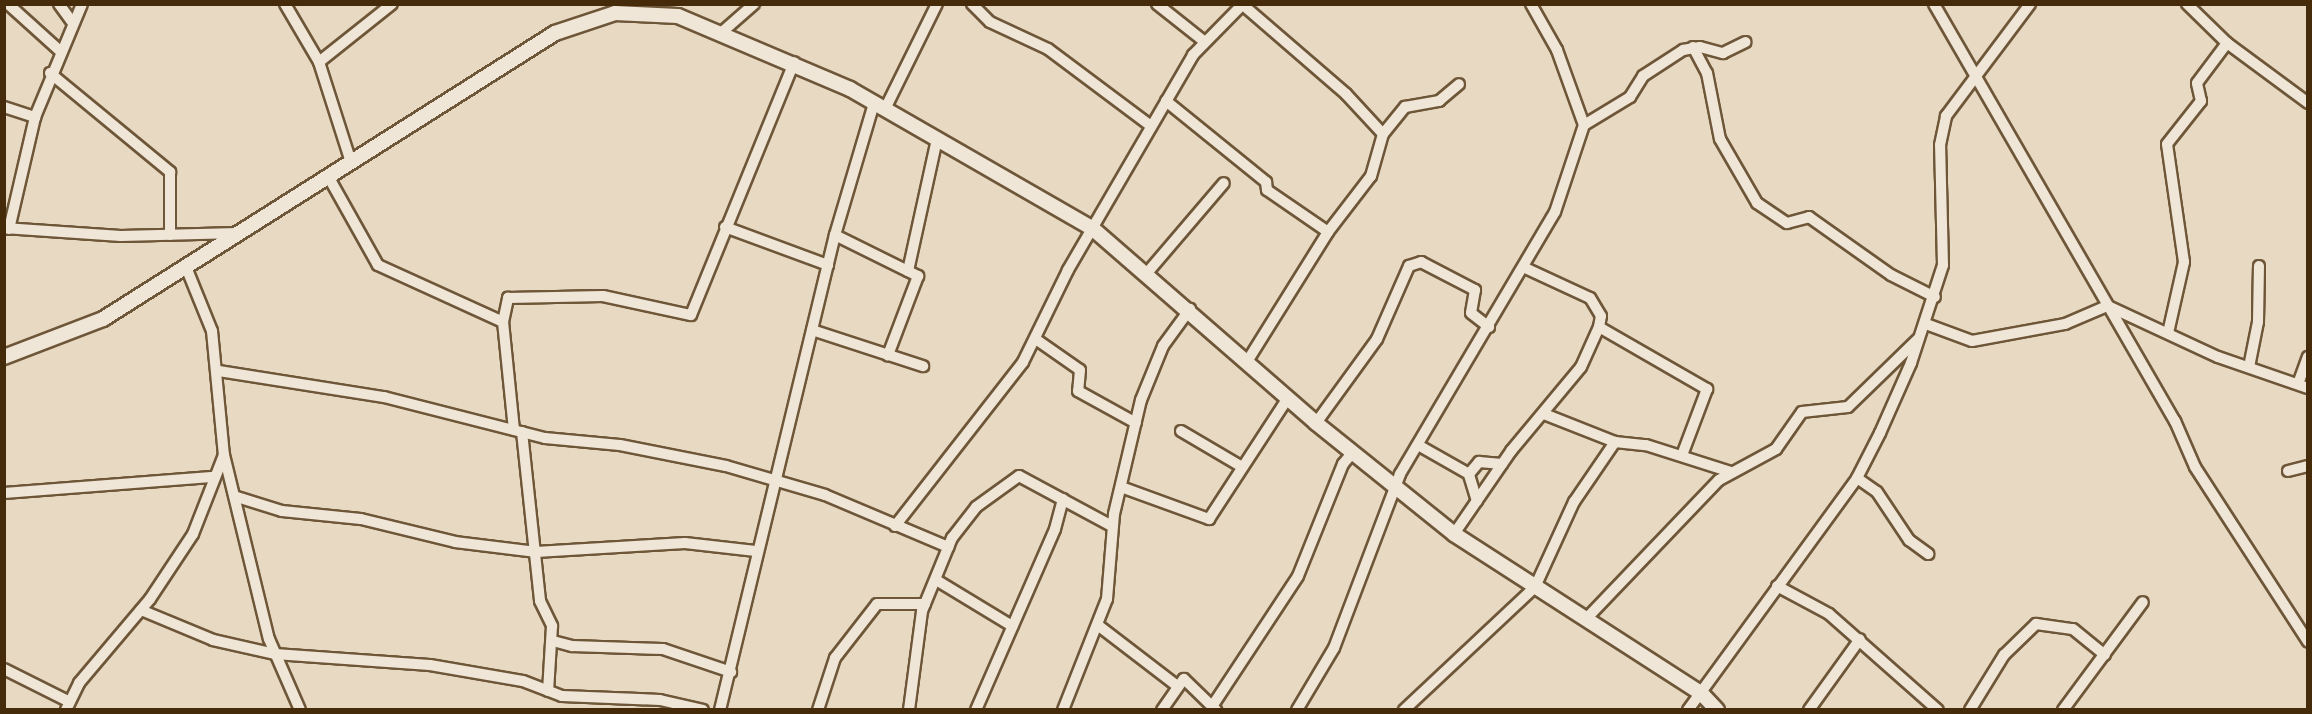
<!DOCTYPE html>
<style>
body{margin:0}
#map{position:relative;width:2312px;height:714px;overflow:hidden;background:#e8d9c2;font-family:Alegreya,serif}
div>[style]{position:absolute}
.roads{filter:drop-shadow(2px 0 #6e5638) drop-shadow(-2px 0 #6e5638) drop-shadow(0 2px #6e5638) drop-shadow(0 -2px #6e5638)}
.minor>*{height:10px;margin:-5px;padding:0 5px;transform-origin:5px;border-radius:5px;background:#f0e6d7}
.tertiary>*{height:14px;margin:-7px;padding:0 7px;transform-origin:7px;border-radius:7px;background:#f0e6d7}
span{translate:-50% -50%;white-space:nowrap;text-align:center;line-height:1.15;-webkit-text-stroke:4.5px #f0e6d7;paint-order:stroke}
.frame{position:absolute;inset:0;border:6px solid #452b0a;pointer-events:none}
</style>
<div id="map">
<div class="roads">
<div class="minor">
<div style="left:8px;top:4px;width:69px;rotate:42deg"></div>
<div style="left:59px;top:4px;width:22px;rotate:54deg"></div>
<div style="left:285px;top:4px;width:67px;rotate:59.6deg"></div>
<div style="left:319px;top:62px;width:105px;rotate:72.3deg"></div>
<div style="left:972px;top:4px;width:25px;rotate:45deg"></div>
<div style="left:990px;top:22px;width:64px;rotate:25deg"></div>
<div style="left:1048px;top:49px;width:129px;rotate:36.8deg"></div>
<div style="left:1157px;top:4px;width:61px;rotate:38.4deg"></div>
<div style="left:1934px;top:4px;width:482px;rotate:60deg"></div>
<div style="left:2175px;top:421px;width:50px;rotate:66.5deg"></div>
<div style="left:2195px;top:467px;width:208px;rotate:57.1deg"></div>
<div style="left:2187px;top:4px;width:56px;rotate:44.3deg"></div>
<div style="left:2227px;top:43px;width:101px;rotate:36.5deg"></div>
<div style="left:1243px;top:5px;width:136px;rotate:40.8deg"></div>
<div style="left:1346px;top:94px;width:54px;rotate:47.2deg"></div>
<div style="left:1383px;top:134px;width:44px;rotate:105.9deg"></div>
<div style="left:1371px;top:176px;width:71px;rotate:127.5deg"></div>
<div style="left:1328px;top:232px;width:151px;rotate:122deg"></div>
<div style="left:721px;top:33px;width:44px;rotate:-41.3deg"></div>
<div style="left:1693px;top:47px;width:30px;rotate:62deg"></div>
<div style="left:1707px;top:73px;width:67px;rotate:78.9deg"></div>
<div style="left:1720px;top:139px;width:74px;rotate:60deg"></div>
<div style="left:1757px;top:203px;width:36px;rotate:34deg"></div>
<div style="left:1787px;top:223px;width:23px;rotate:-15deg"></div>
<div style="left:1809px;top:217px;width:100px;rotate:35.3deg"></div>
<div style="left:1891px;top:275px;width:49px;rotate:26.6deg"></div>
<div style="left:319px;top:62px;width:93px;rotate:-38.5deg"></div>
<div style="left:50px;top:73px;width:156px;rotate:39.5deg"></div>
<div style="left:170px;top:172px;width:63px;rotate:90deg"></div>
<div style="left:1166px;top:101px;width:129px;rotate:39deg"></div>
<div style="left:1266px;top:182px;width:8px;rotate:83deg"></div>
<div style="left:1267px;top:190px;width:74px;rotate:34.5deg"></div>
<div style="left:4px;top:107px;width:33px;rotate:18deg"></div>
<div style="left:885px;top:109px;width:117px;rotate:-63.7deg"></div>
<div style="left:1584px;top:125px;width:54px;rotate:-31.3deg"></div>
<div style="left:1630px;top:97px;width:25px;rotate:-58deg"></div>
<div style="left:1643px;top:76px;width:48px;rotate:-33deg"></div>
<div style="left:1683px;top:50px;width:17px;rotate:-10deg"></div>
<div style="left:1700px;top:47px;width:24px;rotate:15deg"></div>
<div style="left:1723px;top:53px;width:25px;rotate:-26deg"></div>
<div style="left:1383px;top:134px;width:35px;rotate:-51deg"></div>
<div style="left:1405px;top:107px;width:35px;rotate:-10deg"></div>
<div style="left:1439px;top:101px;width:26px;rotate:-40deg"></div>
<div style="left:328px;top:176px;width:102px;rotate:60.7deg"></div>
<div style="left:378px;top:265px;width:137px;rotate:24.5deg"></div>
<div style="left:725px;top:227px;width:110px;rotate:20.3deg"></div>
<div style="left:4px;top:228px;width:117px;rotate:3.9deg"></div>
<div style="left:121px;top:236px;width:117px;rotate:-1.5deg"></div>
<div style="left:9px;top:229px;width:115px;rotate:-76.9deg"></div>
<div style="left:35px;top:117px;width:122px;rotate:-67.4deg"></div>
<div style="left:835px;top:235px;width:93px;rotate:26.3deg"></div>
<div style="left:918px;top:276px;width:85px;rotate:110.8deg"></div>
<div style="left:186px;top:267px;width:69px;rotate:67.9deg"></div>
<div style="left:212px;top:331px;width:125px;rotate:84.5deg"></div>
<div style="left:224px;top:455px;width:189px;rotate:76.3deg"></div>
<div style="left:269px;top:639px;width:77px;rotate:66.4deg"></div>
<div style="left:908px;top:271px;width:135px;rotate:-77.6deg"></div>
<div style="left:1147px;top:273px;width:118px;rotate:-49.5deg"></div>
<div style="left:2108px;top:306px;width:121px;rotate:24.9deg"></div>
<div style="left:2218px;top:357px;width:95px;rotate:19deg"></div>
<div style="left:1926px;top:324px;width:49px;rotate:20.3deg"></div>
<div style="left:1972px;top:341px;width:95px;rotate:-10.4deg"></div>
<div style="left:2065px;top:324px;width:46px;rotate:-23.2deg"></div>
<div style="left:1599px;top:327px;width:125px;rotate:29.9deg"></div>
<div style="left:1707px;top:389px;width:71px;rotate:110.7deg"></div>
<div style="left:812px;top:330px;width:117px;rotate:18deg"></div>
<div style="left:2168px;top:333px;width:73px;rotate:-77.3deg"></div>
<div style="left:2184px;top:262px;width:119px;rotate:-98.2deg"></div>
<div style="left:2167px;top:144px;width:55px;rotate:-51.7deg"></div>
<div style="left:2201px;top:101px;width:18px;rotate:-103deg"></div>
<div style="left:2197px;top:83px;width:50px;rotate:-53.1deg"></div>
<div style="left:1037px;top:340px;width:52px;rotate:34.9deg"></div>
<div style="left:1080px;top:370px;width:21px;rotate:95deg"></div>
<div style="left:1078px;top:391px;width:66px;rotate:28.9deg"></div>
<div style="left:2249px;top:367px;width:46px;rotate:-78.7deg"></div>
<div style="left:2258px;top:322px;width:56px;rotate:-89deg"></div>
<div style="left:219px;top:371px;width:167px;rotate:9deg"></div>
<div style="left:384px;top:397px;width:166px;rotate:14.3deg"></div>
<div style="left:545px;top:438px;width:75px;rotate:5.3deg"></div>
<div style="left:620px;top:445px;width:108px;rotate:11.2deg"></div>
<div style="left:726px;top:466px;width:103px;rotate:16.3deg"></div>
<div style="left:825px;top:495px;width:134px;rotate:22.9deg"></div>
<div style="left:2298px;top:384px;width:29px;rotate:-70deg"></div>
<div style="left:1544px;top:414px;width:76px;rotate:21.5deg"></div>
<div style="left:1615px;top:442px;width:31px;rotate:6deg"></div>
<div style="left:1646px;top:445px;width:89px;rotate:17.6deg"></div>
<div style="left:1316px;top:423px;width:104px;rotate:-54deg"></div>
<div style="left:1377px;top:339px;width:80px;rotate:-66.3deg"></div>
<div style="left:1409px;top:266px;width:13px;rotate:-18deg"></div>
<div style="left:1421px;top:262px;width:61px;rotate:27.4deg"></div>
<div style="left:1475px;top:290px;width:23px;rotate:100deg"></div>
<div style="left:1471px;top:313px;width:23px;rotate:38deg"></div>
<div style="left:514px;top:430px;width:109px;rotate:-95.8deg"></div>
<div style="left:503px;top:322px;width:25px;rotate:-78deg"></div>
<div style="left:508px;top:298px;width:95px;rotate:-1.2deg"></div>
<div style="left:603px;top:296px;width:90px;rotate:12.2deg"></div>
<div style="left:691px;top:315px;width:273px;rotate:-67.8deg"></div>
<div style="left:1181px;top:431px;width:71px;rotate:30.5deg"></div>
<div style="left:522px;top:432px;width:170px;rotate:83.9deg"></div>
<div style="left:540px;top:601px;width:28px;rotate:64deg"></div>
<div style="left:552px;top:626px;width:65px;rotate:93.5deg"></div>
<div style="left:1418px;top:445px;width:59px;rotate:29.6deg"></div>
<div style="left:2288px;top:471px;width:21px;rotate:-14deg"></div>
<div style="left:1857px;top:478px;width:24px;rotate:35deg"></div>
<div style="left:1877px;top:492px;width:58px;rotate:56.3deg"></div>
<div style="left:1909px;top:540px;width:24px;rotate:36deg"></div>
<div style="left:1121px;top:487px;width:94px;rotate:20deg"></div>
<div style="left:1209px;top:519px;width:145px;rotate:-56.9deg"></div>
<div style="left:4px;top:493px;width:211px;rotate:-4.4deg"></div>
<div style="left:237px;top:497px;width:47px;rotate:17.3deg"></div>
<div style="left:282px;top:511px;width:79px;rotate:5.8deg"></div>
<div style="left:361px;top:519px;width:97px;rotate:13.7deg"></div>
<div style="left:455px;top:542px;width:82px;rotate:7deg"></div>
<div style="left:536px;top:552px;width:149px;rotate:-3.5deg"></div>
<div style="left:685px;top:543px;width:71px;rotate:6.4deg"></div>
<div style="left:1477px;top:501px;width:28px;rotate:-107deg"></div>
<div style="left:1469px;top:474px;width:16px;rotate:-50deg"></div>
<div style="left:1479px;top:462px;width:23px;rotate:5deg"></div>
<div style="left:895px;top:526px;width:208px;rotate:-52deg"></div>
<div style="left:1023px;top:362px;width:102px;rotate:-63.9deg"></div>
<div style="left:1068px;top:270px;width:249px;rotate:-59.8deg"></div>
<div style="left:1193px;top:55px;width:71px;rotate:-45.6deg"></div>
<div style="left:1454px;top:534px;width:101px;rotate:-55.5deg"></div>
<div style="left:1511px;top:451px;width:109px;rotate:-50.2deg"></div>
<div style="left:1581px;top:367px;width:44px;rotate:-65.8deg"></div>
<div style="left:1599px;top:327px;width:11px;rotate:-80deg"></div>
<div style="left:1601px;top:316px;width:21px;rotate:-121deg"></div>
<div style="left:1590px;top:298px;width:72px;rotate:-155.2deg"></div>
<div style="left:938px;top:581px;width:87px;rotate:31.3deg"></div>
<div style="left:1777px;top:586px;width:59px;rotate:28.3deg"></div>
<div style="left:1829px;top:614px;width:145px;rotate:41.4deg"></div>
<div style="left:141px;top:610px;width:78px;rotate:22.6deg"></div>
<div style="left:213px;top:640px;width:64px;rotate:12.7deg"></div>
<div style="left:275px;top:654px;width:155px;rotate:4.1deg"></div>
<div style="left:430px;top:665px;width:94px;rotate:9.8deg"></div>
<div style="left:523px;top:681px;width:42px;rotate:21deg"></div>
<div style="left:562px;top:696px;width:98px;rotate:2.3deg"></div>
<div style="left:660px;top:700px;width:44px;rotate:13.1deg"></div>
<div style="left:1586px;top:619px;width:192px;rotate:-46.3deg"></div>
<div style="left:1719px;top:480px;width:65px;rotate:-28.5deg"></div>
<div style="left:1776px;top:449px;width:45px;rotate:-54.9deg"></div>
<div style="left:1802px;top:412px;width:46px;rotate:-6.2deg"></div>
<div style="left:1848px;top:407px;width:96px;rotate:-44.2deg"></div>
<div style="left:1099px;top:626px;width:97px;rotate:37.5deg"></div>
<div style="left:553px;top:641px;width:20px;rotate:15deg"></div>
<div style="left:572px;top:646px;width:91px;rotate:1.9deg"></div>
<div style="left:663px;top:649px;width:72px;rotate:18.7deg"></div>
<div style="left:4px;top:669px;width:72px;rotate:26.6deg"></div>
<div style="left:1213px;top:705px;width:154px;rotate:-56.6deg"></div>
<div style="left:1298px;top:576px;width:121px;rotate:-68.1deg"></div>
<div style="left:1343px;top:464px;width:16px;rotate:-50deg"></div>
<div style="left:66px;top:710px;width:30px;rotate:-64deg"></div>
<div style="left:79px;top:683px;width:110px;rotate:-49.8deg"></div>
<div style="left:150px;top:599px;width:78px;rotate:-56.5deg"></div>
<div style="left:193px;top:534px;width:85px;rotate:-68.6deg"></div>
<div style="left:720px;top:710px;width:489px;rotate:-76.4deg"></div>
<div style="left:835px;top:235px;width:138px;rotate:-73.5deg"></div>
<div style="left:818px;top:710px;width:55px;rotate:-71.9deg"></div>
<div style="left:835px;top:658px;width:68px;rotate:-52.1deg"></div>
<div style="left:877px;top:604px;width:48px"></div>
<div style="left:909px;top:710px;width:100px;rotate:-82.5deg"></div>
<div style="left:922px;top:611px;width:79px;rotate:-67.7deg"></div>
<div style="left:952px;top:538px;width:39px;rotate:-52deg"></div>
<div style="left:976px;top:507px;width:53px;rotate:-35.8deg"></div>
<div style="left:1019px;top:476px;width:106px;rotate:28.3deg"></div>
<div style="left:976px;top:710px;width:197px;rotate:-66.4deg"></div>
<div style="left:1055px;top:529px;width:31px;rotate:-75deg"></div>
<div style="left:1063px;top:710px;width:119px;rotate:-68.4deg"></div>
<div style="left:1107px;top:599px;width:85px;rotate:-85.3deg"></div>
<div style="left:1114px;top:514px;width:117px;rotate:-76.7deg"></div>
<div style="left:1141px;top:400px;width:58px;rotate:-67.8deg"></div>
<div style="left:1163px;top:346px;width:46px;rotate:-53.9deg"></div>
<div style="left:1162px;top:710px;width:38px;rotate:-55deg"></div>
<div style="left:1184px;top:679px;width:45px;rotate:44.1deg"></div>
<div style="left:1297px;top:710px;width:72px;rotate:-59.2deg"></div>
<div style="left:1334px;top:648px;width:186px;rotate:-69.2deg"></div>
<div style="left:1400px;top:474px;width:304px;rotate:-59.4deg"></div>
<div style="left:1555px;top:212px;width:92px;rotate:-71.6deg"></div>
<div style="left:1584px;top:125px;width:80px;rotate:-109.8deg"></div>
<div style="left:1557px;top:50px;width:53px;rotate:-119.5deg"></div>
<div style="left:1404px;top:710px;width:180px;rotate:-43.2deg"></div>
<div style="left:1535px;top:587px;width:94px;rotate:-65.4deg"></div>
<div style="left:1574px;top:502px;width:73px;rotate:-55.7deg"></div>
<div style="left:1688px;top:710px;width:287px;rotate:-53.9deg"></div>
<div style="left:1857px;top:478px;width:51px;rotate:-62.9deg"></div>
<div style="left:1880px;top:433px;width:77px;rotate:-66.1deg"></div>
<div style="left:1911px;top:363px;width:103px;rotate:-71.9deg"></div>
<div style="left:1943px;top:265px;width:120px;rotate:-91.4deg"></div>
<div style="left:1940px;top:145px;width:30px;rotate:-78deg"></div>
<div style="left:1946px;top:116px;width:140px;rotate:-53.1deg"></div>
<div style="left:1809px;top:710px;width:87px;rotate:-54.3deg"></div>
<div style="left:1970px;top:710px;width:65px;rotate:-58.3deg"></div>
<div style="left:2004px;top:655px;width:45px;rotate:-44.1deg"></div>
<div style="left:2036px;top:624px;width:37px;rotate:8deg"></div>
<div style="left:2073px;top:629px;width:41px;rotate:39.1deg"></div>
<div style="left:2063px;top:710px;width:134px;rotate:-53.5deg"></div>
</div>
<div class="tertiary">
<div style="left:4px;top:357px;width:106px;rotate:-21deg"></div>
<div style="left:103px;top:319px;width:535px;rotate:-32.32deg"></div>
<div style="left:555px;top:33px;width:63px;rotate:-18.4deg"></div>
<div style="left:615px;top:13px;width:63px;rotate:2.7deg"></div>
<div style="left:678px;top:16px;width:187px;rotate:23deg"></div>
<div style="left:850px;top:89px;width:279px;rotate:29.9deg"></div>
<div style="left:1092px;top:228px;width:297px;rotate:41deg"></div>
<div style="left:1316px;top:423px;width:177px;rotate:38.8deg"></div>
<div style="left:1454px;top:534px;width:295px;rotate:32.8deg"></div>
<div style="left:1702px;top:694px;width:22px;rotate:47deg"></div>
</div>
</div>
<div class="frame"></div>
</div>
